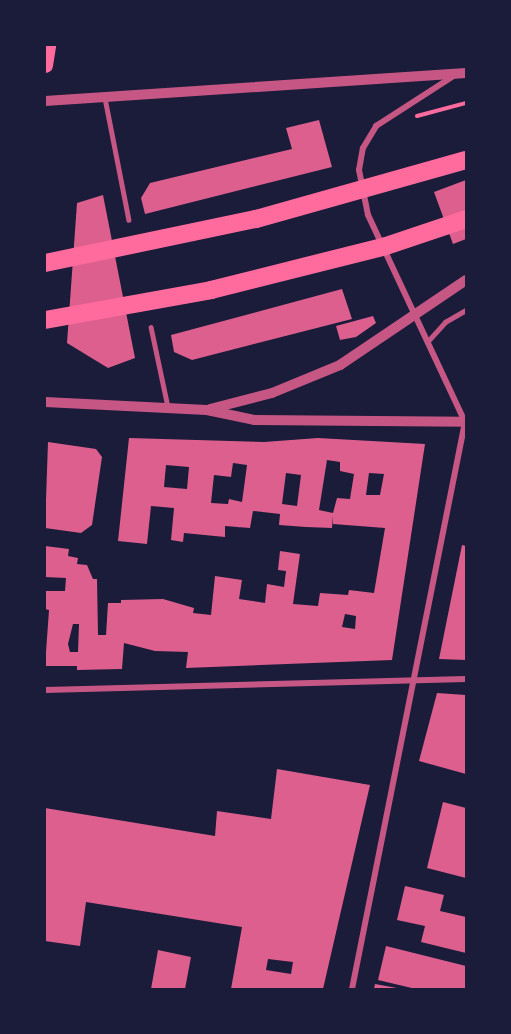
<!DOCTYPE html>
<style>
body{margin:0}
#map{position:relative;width:511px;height:1034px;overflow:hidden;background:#1b1b3a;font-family:Manrope,sans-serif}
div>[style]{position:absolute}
.building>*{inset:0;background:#dd5f8e}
.path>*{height:4px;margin:-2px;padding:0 2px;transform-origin:2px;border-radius:2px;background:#ff6b9d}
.service>*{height:4.5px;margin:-2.25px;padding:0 2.25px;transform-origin:2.25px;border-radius:2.25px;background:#c65784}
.minor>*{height:6px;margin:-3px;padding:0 3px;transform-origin:3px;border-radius:3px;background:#c65784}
.tertiary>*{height:10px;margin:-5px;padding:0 5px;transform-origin:5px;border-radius:5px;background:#c65784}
.primary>*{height:15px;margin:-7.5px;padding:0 7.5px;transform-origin:7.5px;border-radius:7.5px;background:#ff6b9d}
.motorway>*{height:18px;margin:-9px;padding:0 9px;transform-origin:9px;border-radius:9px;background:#ff6b9d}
span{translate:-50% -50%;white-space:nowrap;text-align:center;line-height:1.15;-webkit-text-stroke:4.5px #1b1b3a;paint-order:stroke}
.frame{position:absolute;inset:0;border:46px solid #1b1b3a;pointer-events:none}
</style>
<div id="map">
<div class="building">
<div style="clip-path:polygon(319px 120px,332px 167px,145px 214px,141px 198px,150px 183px,292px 149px,286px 128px)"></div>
<div style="clip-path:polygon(466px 180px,466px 239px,453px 244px,434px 192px)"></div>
<div style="clip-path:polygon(103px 195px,135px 358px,108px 368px,67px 343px,77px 203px)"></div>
<div style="clip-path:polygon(342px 289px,352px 319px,192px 360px,174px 352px,171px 335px)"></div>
<div style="clip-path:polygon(373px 316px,376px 323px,356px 337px,340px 340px,336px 326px)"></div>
<div style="clip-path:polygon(evenodd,129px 438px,264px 442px,318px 438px,425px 444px,392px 660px,186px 668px,188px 652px,155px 651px,124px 643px,122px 669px,77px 670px,77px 666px,45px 666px,49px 610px,45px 609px,45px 591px,65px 591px,66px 578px,45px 577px,45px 546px,69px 549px,68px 556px,78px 558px,77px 564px,87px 565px,93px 579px,97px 579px,98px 635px,106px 635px,108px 603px,121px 603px,121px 600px,163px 599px,194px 608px,193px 613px,211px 615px,215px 576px,242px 580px,239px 599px,265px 603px,267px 584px,284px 587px,286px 571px,278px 570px,280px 551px,300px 554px,293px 604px,318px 606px,320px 593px,348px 595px,349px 590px,374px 593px,385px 528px,333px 524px,333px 516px,332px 528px,306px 527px,279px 525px,280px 514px,253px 511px,250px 528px,225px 526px,225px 537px,184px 533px,183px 542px,171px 540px,174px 508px,151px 506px,147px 544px,118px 541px,129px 438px,327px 460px,340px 462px,340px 471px,354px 474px,350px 499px,337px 498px,333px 513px,319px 510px,327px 460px,129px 438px,233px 463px,247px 465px,242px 502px,229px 499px,228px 504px,211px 503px,214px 475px,231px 477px,233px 463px,129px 438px,166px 465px,189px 467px,187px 489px,164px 487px,166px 465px,129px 438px,286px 473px,301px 475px,297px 506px,282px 504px,286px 473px,129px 438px,369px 473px,384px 474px,380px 495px,366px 495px,369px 473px,129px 438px,345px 614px,356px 616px,355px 629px,342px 627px,345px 614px,129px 438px,73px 624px,79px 624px,78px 652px,70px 652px,68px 644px,73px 624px)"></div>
<div style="clip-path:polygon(48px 442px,96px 449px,102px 457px,92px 525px,81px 533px,45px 528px)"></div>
<div style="clip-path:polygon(462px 545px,466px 546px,466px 660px,439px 659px)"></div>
<div style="clip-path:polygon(437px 693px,466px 695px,466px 774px,419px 761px)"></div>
<div style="clip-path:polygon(evenodd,277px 769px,370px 785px,323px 989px,231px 989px,242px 927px,86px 902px,80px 946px,45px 941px,45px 808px,215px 836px,217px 811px,271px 819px,277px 769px,268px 959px,293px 962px,291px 974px,266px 970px,268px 959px)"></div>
<div style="clip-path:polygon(443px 802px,466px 808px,466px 878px,427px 868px)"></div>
<div style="clip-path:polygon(405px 886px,444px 895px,440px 911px,466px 917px,466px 953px,421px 942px,425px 926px,397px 920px)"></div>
<div style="clip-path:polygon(386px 946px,466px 966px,466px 989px,416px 989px,378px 980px)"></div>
<div style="clip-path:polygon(158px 950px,191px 957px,185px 989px,151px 989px)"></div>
<div style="clip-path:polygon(375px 984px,397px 988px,397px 989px,374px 989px)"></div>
</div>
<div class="path">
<div style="left:417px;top:116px;width:51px;rotate:-14.9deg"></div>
</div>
<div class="service">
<div style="left:105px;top:98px;width:124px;rotate:78.9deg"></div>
<div style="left:151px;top:327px;width:82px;rotate:78deg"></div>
<div style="left:429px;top:340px;width:24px;rotate:-48deg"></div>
<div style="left:445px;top:322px;width:24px;rotate:-30deg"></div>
</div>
<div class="minor">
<div style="left:45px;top:690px;width:421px;rotate:-1.5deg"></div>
<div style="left:352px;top:989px;width:578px;rotate:-78.73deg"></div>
<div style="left:465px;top:422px;width:229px;rotate:-115.1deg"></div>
<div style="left:368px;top:215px;width:46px;rotate:-101.3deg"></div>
<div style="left:359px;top:170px;width:22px;rotate:-80deg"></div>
<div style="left:363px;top:148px;width:26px;rotate:-59deg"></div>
<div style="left:376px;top:126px;width:94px;rotate:-32.8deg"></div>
</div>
<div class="tertiary">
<div style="left:45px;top:101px;width:422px;rotate:-3.8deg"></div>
<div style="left:45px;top:402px;width:162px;rotate:2.8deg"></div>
<div style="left:207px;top:410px;width:48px;rotate:12deg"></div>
<div style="left:254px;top:420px;width:212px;rotate:0.5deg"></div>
<div style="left:210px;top:409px;width:64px;rotate:-14.5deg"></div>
<div style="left:272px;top:393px;width:74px;rotate:-22.4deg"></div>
<div style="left:340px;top:365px;width:152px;rotate:-34deg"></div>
</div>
<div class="primary">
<div style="left:45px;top:65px;width:20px;rotate:-81deg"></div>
</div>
<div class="motorway">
<div style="left:45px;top:263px;width:216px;rotate:-11.8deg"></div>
<div style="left:256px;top:219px;width:218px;rotate:-15.7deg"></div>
<div style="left:45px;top:320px;width:169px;rotate:-10.2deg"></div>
<div style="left:211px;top:290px;width:180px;rotate:-14.1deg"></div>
<div style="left:386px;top:246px;width:84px;rotate:-18.6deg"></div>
</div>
<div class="frame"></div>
</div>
